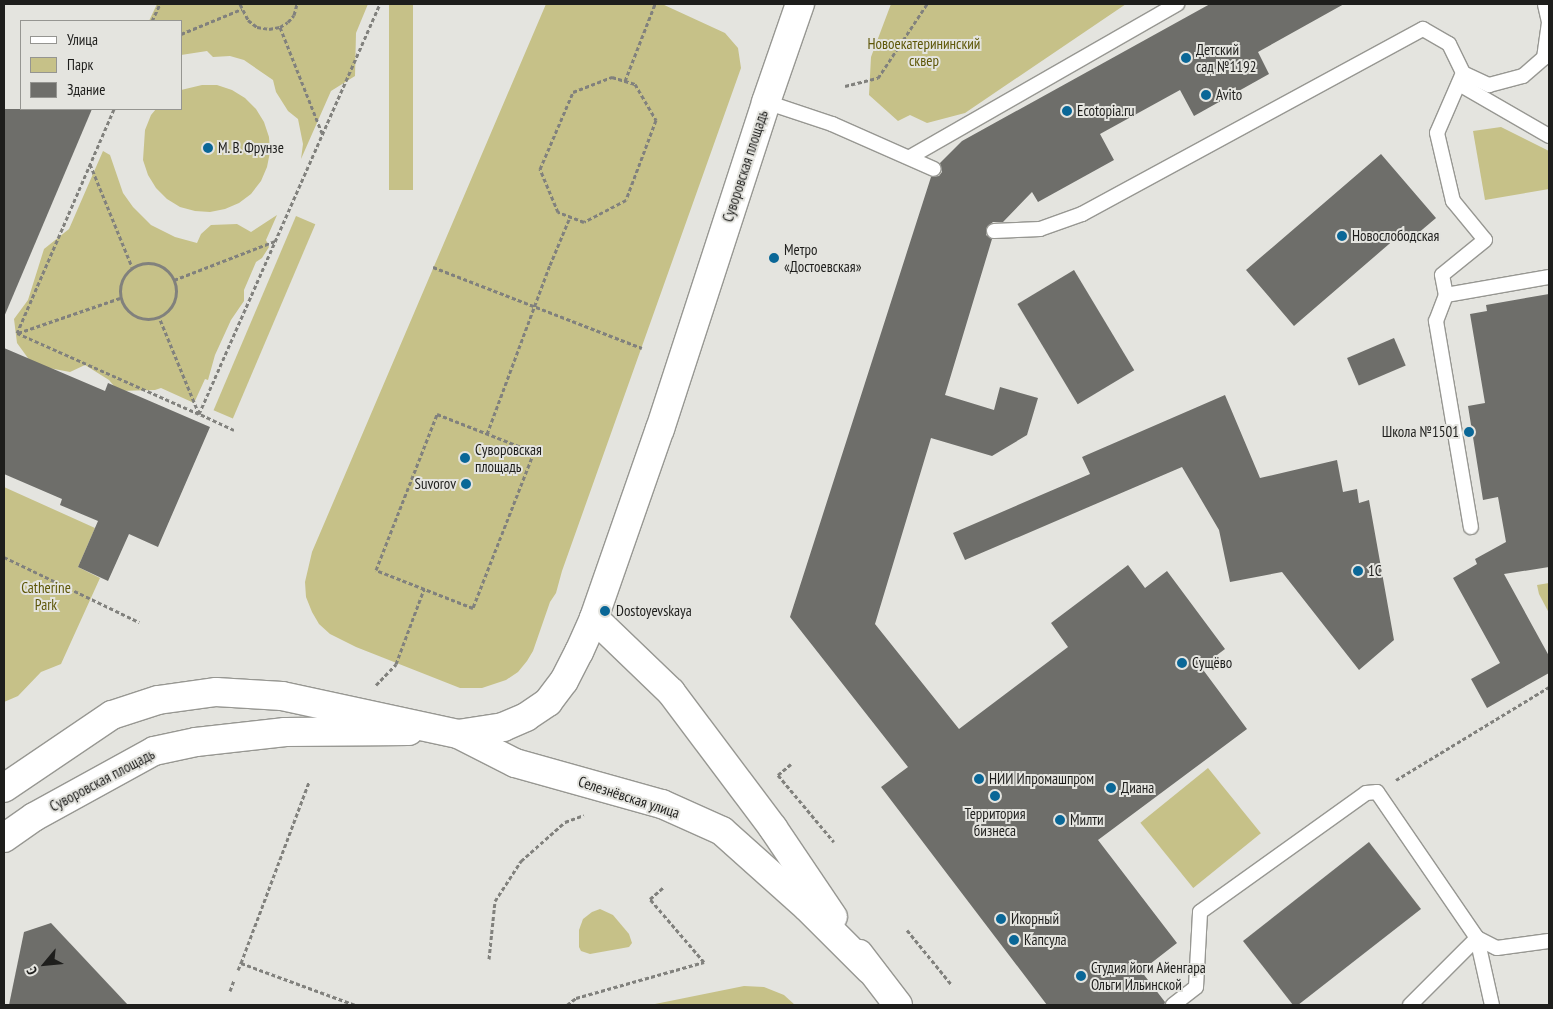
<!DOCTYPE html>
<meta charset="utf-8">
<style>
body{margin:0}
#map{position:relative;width:1553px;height:1009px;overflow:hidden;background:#e4e4df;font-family:"PT Sans Narrow",sans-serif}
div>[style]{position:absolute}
.green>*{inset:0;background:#c6c188;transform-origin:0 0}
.building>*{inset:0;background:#6e6e6a;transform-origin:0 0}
.path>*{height:3px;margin-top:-1.5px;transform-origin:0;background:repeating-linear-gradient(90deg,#81817d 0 4px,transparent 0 6.5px)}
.path>.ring{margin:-1.5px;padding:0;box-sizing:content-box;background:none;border:3px solid #81817d;border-radius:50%}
.roads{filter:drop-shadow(1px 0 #979792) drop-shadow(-1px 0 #979792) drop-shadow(0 1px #979792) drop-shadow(0 -1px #979792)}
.service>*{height:14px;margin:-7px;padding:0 7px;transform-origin:7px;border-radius:7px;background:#fff}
.tertiary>*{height:28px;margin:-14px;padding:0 14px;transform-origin:14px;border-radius:14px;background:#fff}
.secondary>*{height:28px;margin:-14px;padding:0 14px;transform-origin:14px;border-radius:14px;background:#fff}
.dots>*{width:14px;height:14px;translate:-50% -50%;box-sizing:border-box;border:2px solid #e4e4df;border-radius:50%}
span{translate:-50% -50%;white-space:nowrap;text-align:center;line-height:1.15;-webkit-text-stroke:4px #e4e4df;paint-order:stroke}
.park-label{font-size:15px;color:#5e5709}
.poi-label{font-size:15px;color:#1e1e1c}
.left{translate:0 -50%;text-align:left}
.right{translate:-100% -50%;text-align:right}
.street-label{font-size:15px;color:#1e1e1c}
.frame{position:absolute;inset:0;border:5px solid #1e1e1c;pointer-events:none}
.legend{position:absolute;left:20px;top:20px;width:162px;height:90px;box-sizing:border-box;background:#e4e4df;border:1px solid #959591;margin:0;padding:6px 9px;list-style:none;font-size:15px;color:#1e1e1c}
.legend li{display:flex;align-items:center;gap:10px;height:25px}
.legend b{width:25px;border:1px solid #959591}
.north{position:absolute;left:20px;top:939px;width:50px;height:50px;-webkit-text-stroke:4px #e4e4df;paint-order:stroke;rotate:242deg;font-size:14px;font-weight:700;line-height:20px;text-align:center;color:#1e1e1c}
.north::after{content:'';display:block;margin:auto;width:18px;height:22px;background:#1e1e1c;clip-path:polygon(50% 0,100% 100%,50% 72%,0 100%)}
</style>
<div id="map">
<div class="green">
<div style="clip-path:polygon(157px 4px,368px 4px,356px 33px,355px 76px,331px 91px,301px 159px,303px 144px,298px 119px,288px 111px,276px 92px,273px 80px,244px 60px,230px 56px,213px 57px,207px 51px,181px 55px,181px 21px,149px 21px)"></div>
<div style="left:389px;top:4px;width:24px;height:186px"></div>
<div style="clip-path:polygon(546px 4px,662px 4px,725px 33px,738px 48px,741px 68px,562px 571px,556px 593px,550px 602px,533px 651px,527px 661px,518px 672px,506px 680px,482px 688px,460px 688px,356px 647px,330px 634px,319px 624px,312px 612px,306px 597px,305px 582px,312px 552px)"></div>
<div style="clip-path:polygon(891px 4px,1126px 4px,965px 113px,927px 123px,910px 115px,898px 121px,869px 95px,871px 57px)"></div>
<div style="clip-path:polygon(202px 85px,217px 85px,232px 90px,245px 98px,256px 109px,264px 122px,269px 137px,270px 152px,267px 167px,261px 181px,251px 194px,239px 203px,225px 209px,210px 212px,195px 211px,180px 207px,167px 199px,156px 188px,148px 175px,143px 160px,145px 130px,151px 115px,156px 109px,181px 109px,181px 90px)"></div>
<div style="clip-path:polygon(1501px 127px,1549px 151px,1549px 189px,1485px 200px,1473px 131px)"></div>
<div style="clip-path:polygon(103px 151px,110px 155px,123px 193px,133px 207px,151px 225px,175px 237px,197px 243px,201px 234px,211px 225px,237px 224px,251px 232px,277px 215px,266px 240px,269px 247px,262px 258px,256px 262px,244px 290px,244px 301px,231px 320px,215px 355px,208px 380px,205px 379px,194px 403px,161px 388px,155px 390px,118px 391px,109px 380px,85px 365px,70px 372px,33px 365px,17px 343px,14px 319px,28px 300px,44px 249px,69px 229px)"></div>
<div style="left:296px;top:216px;width:21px;height:211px;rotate:23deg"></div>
<div style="clip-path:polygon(4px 487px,95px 528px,78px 567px,100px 578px,61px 664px,41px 672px,18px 696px,4px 702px)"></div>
<div style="clip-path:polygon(1549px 583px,1549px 613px,1539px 594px,1537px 585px)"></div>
<div style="left:1208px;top:768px;width:84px;height:87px;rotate:51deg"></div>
<div style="clip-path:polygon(600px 909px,613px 915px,629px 934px,632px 943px,629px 947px,590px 954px,581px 951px,579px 947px,579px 930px,583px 919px,592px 912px)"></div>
<div style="clip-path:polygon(744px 986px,764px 987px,784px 995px,795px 1005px,650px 1005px)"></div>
</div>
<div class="building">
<div style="clip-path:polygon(1210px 4px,1344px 4px,1258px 52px,1269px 74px,1194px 116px,1180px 90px,1100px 134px,1114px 160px,1038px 202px,1032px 192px,1003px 222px,993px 222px,987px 227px,986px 235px,992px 239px,945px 395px,994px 410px,1000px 387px,1038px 398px,1027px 435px,992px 456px,931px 438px,875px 624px,959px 729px,1068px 647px,1051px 623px,1128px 565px,1145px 588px,1167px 571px,1225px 649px,1201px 667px,1247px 729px,1098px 840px,1177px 943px,1141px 971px,1165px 1002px,1164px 1005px,1047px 1005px,881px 787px,908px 767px,790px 617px,931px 177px,939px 176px,942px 172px,940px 163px,962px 141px)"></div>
<div style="clip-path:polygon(4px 109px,92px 109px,4px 317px)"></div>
<div style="clip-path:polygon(1381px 154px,1436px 218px,1410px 240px,1403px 232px,1294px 326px,1246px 270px)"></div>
<div style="left:1074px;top:270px;width:117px;height:66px;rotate:59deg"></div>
<div style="clip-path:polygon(1549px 294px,1549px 567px,1504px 574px,1549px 656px,1549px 673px,1487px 708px,1471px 679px,1500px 663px,1453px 578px,1477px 564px,1475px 559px,1506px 542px,1498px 497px,1483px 500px,1468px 406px,1485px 403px,1470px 314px,1487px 311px,1486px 305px)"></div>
<div style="left:1394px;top:338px;width:30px;height:51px;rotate:67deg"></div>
<div style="clip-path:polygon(4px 348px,105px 391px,108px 383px,210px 427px,158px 547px,129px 534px,108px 581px,78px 567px,98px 521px,60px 505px,62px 499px,4px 474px)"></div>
<div style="clip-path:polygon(1225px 395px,1260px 478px,1337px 460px,1343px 492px,1357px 489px,1359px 503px,1369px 500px,1394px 640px,1359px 670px,1282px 572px,1230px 582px,1219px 530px,1182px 467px,965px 560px,953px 533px,1090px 474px,1082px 457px)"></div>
<div style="clip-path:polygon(1369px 842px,1421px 909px,1298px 1005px,1293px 1005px,1243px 941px)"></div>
<div style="clip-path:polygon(51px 923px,128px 1005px,9px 1005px,24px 932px)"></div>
</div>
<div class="path">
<div style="left:240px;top:4px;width:18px;rotate:63deg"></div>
<div style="left:248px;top:20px;width:11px;rotate:38deg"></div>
<div style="left:257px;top:27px;width:12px;rotate:9deg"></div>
<div style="left:269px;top:29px;width:11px;rotate:-10deg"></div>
<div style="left:280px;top:27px;width:9px;rotate:-32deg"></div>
<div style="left:288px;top:22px;width:9px;rotate:-49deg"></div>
<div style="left:294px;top:15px;width:11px;rotate:-75deg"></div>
<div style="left:152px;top:21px;width:19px;rotate:-65deg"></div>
<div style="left:280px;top:27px;width:114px;rotate:68.4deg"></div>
<div style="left:181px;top:34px;width:66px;rotate:-22.3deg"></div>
<div style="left:612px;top:77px;width:24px;rotate:17deg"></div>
<div style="left:635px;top:84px;width:42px;rotate:59.7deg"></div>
<div style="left:656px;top:120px;width:85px;rotate:110.6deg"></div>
<div style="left:626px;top:200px;width:47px;rotate:152.4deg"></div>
<div style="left:584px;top:222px;width:28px;rotate:-159deg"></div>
<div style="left:558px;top:212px;width:47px;rotate:-112.7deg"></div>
<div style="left:540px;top:169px;width:84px;rotate:-66.8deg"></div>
<div style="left:573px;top:92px;width:42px;rotate:-21deg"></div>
<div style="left:625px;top:81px;width:83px;rotate:-68.7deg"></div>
<div style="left:845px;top:86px;width:34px;rotate:-14deg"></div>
<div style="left:878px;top:78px;width:89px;rotate:-56.5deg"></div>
<div style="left:114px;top:109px;width:244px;rotate:113.4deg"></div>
<div style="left:17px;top:333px;width:199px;rotate:24deg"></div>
<div style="left:199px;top:414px;width:105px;rotate:-112.4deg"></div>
<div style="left:90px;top:164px;width:111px;rotate:67.8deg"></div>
<div class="ring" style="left:120px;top:263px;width:53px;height:53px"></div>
<div style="left:433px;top:267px;width:224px;rotate:21.2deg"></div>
<div style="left:174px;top:280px;width:108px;rotate:-21.1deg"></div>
<div style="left:18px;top:333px;width:108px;rotate:-18.9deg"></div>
<div style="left:437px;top:414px;width:104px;rotate:21.4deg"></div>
<div style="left:534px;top:452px;width:168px;rotate:111.4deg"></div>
<div style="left:473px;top:608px;width:104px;rotate:-158.6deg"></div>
<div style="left:376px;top:570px;width:168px;rotate:-68.6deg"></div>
<div style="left:234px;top:430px;width:38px;rotate:-155deg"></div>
<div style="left:199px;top:414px;width:448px;rotate:-66.2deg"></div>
<div style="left:487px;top:434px;width:180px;rotate:-69.6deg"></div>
<div style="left:550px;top:265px;width:52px;rotate:-67.4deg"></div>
<div style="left:4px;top:557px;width:150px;rotate:25.7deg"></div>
<div style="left:376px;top:685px;width:29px;rotate:-46deg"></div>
<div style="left:396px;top:664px;width:80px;rotate:-69.5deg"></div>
<div style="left:791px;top:764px;width:17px;rotate:140deg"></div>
<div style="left:778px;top:775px;width:87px;rotate:50.1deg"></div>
<div style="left:1396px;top:780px;width:179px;rotate:-31.3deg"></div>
<div style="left:907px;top:930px;width:70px;rotate:50.8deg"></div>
<div style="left:489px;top:959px;width:58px;rotate:-84.1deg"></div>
<div style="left:495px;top:901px;width:48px;rotate:-57deg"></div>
<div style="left:521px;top:861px;width:59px;rotate:-41.6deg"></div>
<div style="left:565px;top:822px;width:20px;rotate:-20deg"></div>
<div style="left:241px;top:963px;width:193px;rotate:-69.4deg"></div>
<div style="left:238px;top:970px;width:8px;rotate:-67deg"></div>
<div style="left:241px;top:963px;width:121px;rotate:20.2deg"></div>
<div style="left:230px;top:991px;width:12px;rotate:-70deg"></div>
<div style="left:567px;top:1005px;width:11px;rotate:-38deg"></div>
<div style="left:576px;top:998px;width:133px;rotate:-15.7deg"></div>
<div style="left:704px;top:962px;width:83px;rotate:-130.6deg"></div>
<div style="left:650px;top:899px;width:18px;rotate:-41deg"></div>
</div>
<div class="roads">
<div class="service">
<div style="left:1463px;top:73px;width:65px;rotate:113.4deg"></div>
<div style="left:1437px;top:133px;width:70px;rotate:76.8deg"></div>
<div style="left:1453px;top:201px;width:50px;rotate:50.6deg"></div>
<div style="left:1485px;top:240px;width:55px;rotate:140.9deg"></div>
<div style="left:1442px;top:275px;width:20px;rotate:79deg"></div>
<div style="left:1446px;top:295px;width:105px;rotate:-9.9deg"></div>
<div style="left:1459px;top:84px;width:104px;rotate:30deg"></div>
<div style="left:766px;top:102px;width:70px;rotate:18.4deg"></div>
<div style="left:832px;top:124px;width:111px;rotate:23.8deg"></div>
<div style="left:910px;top:157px;width:308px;rotate:-29.8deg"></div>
<div style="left:994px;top:231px;width:46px;rotate:-2.5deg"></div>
<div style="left:1040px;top:229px;width:45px;rotate:-19.7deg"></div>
<div style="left:1082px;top:214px;width:388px;rotate:-28.5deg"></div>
<div style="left:1423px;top:29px;width:30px;rotate:30deg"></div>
<div style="left:1449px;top:44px;width:32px;rotate:64deg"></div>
<div style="left:1463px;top:73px;width:29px;rotate:25deg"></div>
<div style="left:1489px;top:85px;width:35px;rotate:-15deg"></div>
<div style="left:1523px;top:76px;width:28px;rotate:-41deg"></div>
<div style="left:1544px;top:58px;width:36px;rotate:-82deg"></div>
<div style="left:1549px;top:22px;width:18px;rotate:-103deg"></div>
<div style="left:1446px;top:295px;width:28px;rotate:111deg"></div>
<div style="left:1436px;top:321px;width:209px;rotate:80.4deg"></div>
<div style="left:1477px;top:938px;width:69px;rotate:77.4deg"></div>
<div style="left:1173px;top:1005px;width:29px;rotate:-38deg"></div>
<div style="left:1196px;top:987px;width:75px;rotate:-86.9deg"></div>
<div style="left:1200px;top:912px;width:204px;rotate:-35.6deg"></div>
<div style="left:1366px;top:793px;width:11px;rotate:-5deg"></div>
<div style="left:1377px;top:792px;width:177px;rotate:55.6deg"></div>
<div style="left:1477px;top:938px;width:22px;rotate:27deg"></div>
<div style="left:1497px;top:948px;width:52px;rotate:-7.7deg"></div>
<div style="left:1410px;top:1005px;width:95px;rotate:-45deg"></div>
</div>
<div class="tertiary">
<div style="left:4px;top:838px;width:37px;rotate:-35deg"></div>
<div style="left:34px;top:817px;width:137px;rotate:-28.8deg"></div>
<div style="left:154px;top:751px;width:43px;rotate:-12.1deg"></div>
<div style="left:196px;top:742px;width:90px;rotate:-6.4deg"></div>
<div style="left:285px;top:732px;width:124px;rotate:-0.5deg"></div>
</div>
<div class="secondary">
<div style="left:594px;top:618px;width:107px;rotate:43.9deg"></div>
<div style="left:671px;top:692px;width:170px;rotate:53.1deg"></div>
<div style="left:773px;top:828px;width:107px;rotate:56deg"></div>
<div style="left:458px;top:734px;width:46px;rotate:-8.8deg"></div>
<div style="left:503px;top:727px;width:25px;rotate:-23deg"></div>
<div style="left:526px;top:717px;width:27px;rotate:-34deg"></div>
<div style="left:548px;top:702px;width:26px;rotate:-53deg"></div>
<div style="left:564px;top:681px;width:33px;rotate:-63deg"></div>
<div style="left:579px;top:652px;width:37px;rotate:-66deg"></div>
<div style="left:594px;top:618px;width:200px;rotate:-70.8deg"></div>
<div style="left:660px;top:429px;width:344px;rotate:-72deg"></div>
<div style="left:766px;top:102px;width:104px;rotate:-70.9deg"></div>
<div style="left:4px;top:788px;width:130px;rotate:-34.1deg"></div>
<div style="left:112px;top:715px;width:48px;rotate:-18.1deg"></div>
<div style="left:158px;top:700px;width:59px;rotate:-7.9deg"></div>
<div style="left:216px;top:692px;width:66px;rotate:3.5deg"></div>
<div style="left:282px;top:696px;width:180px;rotate:12.2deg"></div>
<div style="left:458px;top:734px;width:64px;rotate:27deg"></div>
<div style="left:515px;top:763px;width:153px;rotate:15.6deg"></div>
<div style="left:662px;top:804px;width:66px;rotate:24.2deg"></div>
<div style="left:722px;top:831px;width:114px;rotate:41.8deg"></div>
<div style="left:807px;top:907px;width:89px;rotate:45deg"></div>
<div style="left:859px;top:954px;width:64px;rotate:52.6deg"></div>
</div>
</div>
<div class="dots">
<div style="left:1186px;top:58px;background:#0a6797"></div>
<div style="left:1206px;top:95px;background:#0a6797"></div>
<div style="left:1067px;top:111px;background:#0a6797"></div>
<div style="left:208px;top:148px;background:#0a6797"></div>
<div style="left:1342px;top:236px;background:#0a6797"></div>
<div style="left:774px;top:258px;background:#0a6797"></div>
<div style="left:1469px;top:432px;background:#0a6797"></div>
<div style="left:465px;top:458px;background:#0a6797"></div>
<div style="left:466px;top:484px;background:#0a6797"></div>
<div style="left:1358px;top:571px;background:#0a6797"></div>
<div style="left:605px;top:611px;background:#0a6797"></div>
<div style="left:1182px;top:663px;background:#0a6797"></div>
<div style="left:979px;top:779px;background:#0a6797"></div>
<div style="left:1111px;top:788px;background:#0a6797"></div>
<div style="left:995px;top:796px;background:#0a6797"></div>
<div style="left:1060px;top:820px;background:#0a6797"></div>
<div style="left:1001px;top:919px;background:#0a6797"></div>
<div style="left:1014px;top:940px;background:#0a6797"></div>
<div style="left:1081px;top:976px;background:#0a6797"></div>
</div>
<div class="park-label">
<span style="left:924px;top:52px">Новоекатерининский<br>сквер</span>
<span style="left:46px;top:596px">Catherine<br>Park</span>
</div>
<div class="poi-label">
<span class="left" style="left:1196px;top:58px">Детский<br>сад №1192</span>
<span class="left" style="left:1216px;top:95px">Avito</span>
<span class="left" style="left:1077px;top:111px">Ecotopia.ru</span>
<span class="left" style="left:218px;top:148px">М. В. Фрунзе</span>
<span class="left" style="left:1352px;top:236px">Новослободская</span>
<span class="left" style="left:784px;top:258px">Метро<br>«Достоевская»</span>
<span class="right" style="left:1459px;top:432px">Школа №1501</span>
<span class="left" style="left:475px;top:458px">Суворовская<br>площадь</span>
<span class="right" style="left:456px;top:484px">Suvorov</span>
<span class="left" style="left:1368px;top:571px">1С</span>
<span class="left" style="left:616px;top:611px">Dostoyevskaya</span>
<span class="left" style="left:1192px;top:663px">Сущёво</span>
<span class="left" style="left:989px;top:779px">НИИ Ипромашпром</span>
<span class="left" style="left:1121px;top:788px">Диана</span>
<span style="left:995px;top:822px">Территория<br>бизнеса</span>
<span class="left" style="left:1070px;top:820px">Милти</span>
<span class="left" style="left:1011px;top:919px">Икорный</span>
<span class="left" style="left:1024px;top:940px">Капсула</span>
<span class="left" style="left:1091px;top:976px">Студия йоги Айенгара<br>Ольги Ильинской</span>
</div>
<div class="street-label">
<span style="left:745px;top:166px;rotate:-72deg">Суворовская площадь</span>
<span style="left:102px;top:780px;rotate:-28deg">Суворовская площадь</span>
<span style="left:629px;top:797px;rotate:18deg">Селезнёвская улица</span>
</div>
<div class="frame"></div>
<ul class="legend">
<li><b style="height:6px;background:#fff"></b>Улица</li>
<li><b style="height:14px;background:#c6c188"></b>Парк</li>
<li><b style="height:14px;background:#6e6e6a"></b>Здание</li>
</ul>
<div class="north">С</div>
</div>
